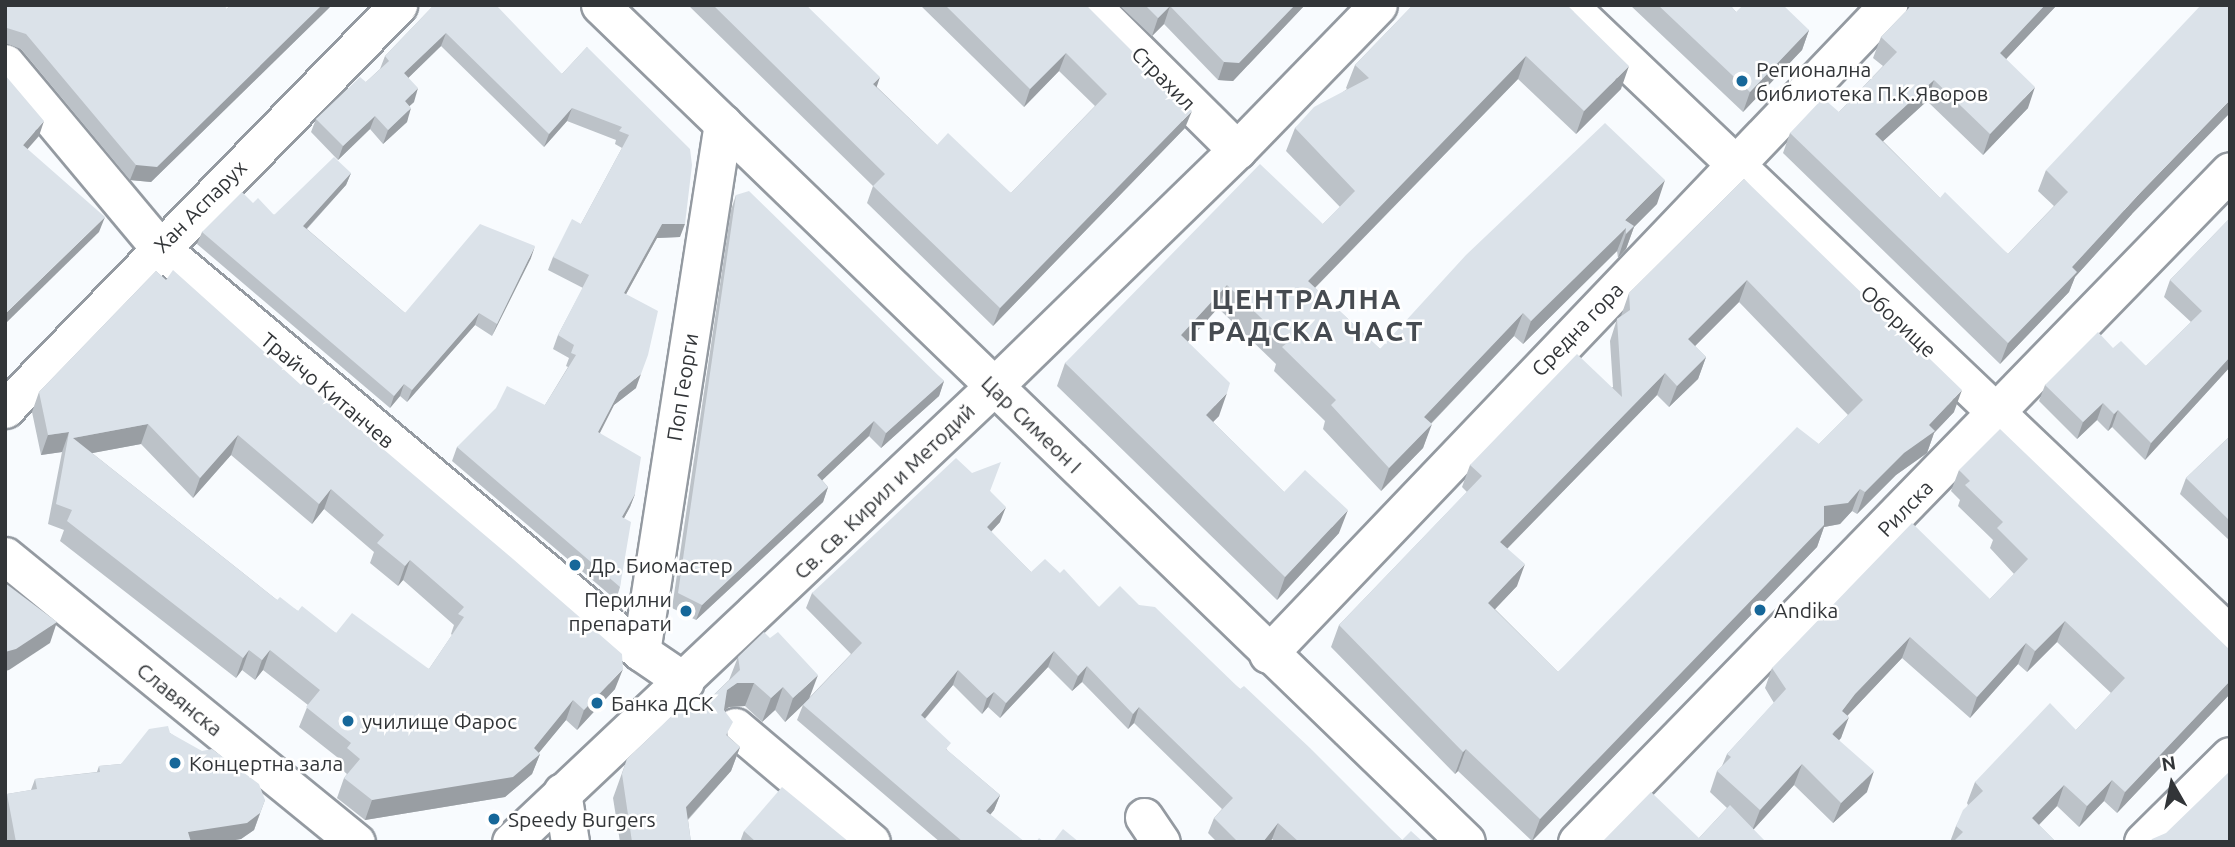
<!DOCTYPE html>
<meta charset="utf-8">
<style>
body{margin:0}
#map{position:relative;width:2235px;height:847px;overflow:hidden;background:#f8fbfe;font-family:Ubuntu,sans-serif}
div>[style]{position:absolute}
.roads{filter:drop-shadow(2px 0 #949aa1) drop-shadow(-2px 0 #949aa1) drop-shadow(0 2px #949aa1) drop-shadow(0 -2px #949aa1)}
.minor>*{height:37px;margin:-18.5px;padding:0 18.5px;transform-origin:18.5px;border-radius:18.5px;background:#fff}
.wall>*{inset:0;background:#bcc2c8}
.shaded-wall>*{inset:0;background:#999ea3}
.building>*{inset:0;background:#dbe2e9}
.dots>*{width:19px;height:19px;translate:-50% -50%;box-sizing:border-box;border:4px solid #fff;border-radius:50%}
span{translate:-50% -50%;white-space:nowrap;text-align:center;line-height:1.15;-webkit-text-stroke:5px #fff;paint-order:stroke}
.poi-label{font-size:21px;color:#323538}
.left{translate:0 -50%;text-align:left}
.right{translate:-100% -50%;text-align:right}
.street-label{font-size:21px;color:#323538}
.district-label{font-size:28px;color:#464b51;font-weight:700;letter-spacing:2px}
.frame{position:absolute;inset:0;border:7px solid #323538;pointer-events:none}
.north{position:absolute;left:2137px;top:749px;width:70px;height:70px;-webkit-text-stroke:5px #fff;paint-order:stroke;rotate:351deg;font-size:19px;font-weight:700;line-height:28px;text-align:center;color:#323538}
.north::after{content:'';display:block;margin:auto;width:24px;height:32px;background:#323538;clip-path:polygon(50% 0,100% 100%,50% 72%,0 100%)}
</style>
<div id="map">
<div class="roads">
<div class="minor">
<div style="left:600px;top:5px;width:1204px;rotate:44.02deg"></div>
<div style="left:1091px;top:5px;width:206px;rotate:44.8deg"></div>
<div style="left:1568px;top:5px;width:914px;rotate:43.58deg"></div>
<div style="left:5px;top:63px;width:240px;rotate:50.1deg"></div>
<div style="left:159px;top:247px;width:630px;rotate:40.04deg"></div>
<div style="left:641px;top:652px;width:53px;rotate:34.3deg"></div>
<div style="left:5px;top:409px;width:564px;rotate:-45.79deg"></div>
<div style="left:5px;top:556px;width:453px;rotate:39.2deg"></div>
<div style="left:641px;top:652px;width:535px;rotate:-81.19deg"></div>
<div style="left:1268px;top:654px;width:898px;rotate:-46.31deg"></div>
<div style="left:735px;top:727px;width:178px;rotate:40.2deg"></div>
<div style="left:562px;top:792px;width:51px;rotate:80.9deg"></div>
<div style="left:1144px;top:817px;width:30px;rotate:56deg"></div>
<div style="left:511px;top:842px;width:664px;rotate:-43.35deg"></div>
<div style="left:994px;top:386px;width:339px;rotate:-44.2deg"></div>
<div style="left:1237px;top:150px;width:202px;rotate:-45.8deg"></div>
<div style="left:1577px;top:842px;width:936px;rotate:-45.78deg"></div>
<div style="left:2143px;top:842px;width:122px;rotate:-44.7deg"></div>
</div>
</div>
<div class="wall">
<div style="clip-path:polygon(5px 5px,227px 9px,230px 5px,332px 5px,151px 182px,130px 180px,21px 49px,5px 43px)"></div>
<div style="clip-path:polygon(434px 5px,562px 74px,587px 47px,680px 237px,657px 238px,626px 294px,636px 388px,614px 405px,600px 433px,635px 494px,630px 507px,624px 518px,620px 587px,616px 600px,452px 461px,457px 447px,545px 405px,568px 367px,566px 366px,569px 358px,553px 349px,558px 335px,583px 288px,548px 270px,553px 257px,581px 224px,622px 148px,615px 144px,616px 140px,567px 121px,544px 147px,441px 46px,408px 78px,414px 102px,409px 106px,407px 122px,383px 144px,370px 129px,338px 160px,311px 132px,316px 119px,366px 82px,380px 69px,385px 56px)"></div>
<div style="clip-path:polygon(688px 5px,806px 5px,877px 87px,937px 145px,1011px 193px,1095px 106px,1059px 71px,1024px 107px,920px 5px,1086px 5px,1185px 128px,993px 326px,867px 203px,873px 186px)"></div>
<div style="clip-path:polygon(1119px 5px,1305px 5px,1233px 81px,1218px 80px,1164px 24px,1152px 36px)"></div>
<div style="clip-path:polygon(1413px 5px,1621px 89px,1576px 134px,1518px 79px,1315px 288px,1380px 349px,1657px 204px,1634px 227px,1626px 249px,1618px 258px,1617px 251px,1523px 344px,1514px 336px,1431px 424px,1423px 448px,1381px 491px,1323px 429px,1325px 421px,1274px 371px,1276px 364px,1218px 308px,1187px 342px,1219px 416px,1213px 422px,1284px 492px,1339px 533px,1277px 600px,1057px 386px,1065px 363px,1323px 224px,1340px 207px,1286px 151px,1295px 128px,1347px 89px,1346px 88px,1355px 65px)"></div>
<div style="clip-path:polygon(1630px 5px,1730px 5px,1736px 12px,1809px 30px,1802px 50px,1743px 112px)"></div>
<div style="clip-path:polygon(1912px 5px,2057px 5px,2006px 59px,2028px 108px,1983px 155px,1927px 101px,1883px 141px,1940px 198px,2008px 254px,2054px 206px,2038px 191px,2046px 170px,2132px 214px,2075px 277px,2069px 292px,2000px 364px,1783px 153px,1790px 133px,1839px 112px,1883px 66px,1873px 58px,1881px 37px)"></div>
<div style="clip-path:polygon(351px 173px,346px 185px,307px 229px,405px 313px,531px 258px,492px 336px,475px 325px,407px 402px,400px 396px,390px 408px,197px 244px,202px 232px,253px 203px,274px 215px)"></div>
<div style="clip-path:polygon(evenodd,1744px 179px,1954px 412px,1934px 433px,1927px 453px,1896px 475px,1857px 514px,1852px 511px,1840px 524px,1824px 527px,1817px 547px,1532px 841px,1458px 771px,1455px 774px,1331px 647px,1339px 625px,1467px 492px,1462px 487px,1470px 465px,1613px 387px,1610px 341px,1617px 319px,1621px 316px,1629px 293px,1744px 179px,1739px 302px,1848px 415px,1819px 444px,1558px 672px,1495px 609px,1517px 586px,1507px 549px,1657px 395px,1669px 407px,1698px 379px,1706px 357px,1695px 346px,1739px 302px)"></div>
<div style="clip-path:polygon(736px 195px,944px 381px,939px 396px,881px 448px,869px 436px,822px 480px,828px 487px,823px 502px,696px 620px,672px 608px,731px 210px)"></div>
<div style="clip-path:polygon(2230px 218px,2230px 367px,2145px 460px,2112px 427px,2108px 431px,2097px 420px,2077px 439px,2039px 401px,2045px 385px,2113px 348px,2146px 366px,2191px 322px,2164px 297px,2170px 280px)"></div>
<div style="clip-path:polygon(evenodd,156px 271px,615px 689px,577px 730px,566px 720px,538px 753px,540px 754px,532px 774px,505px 797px,365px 820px,337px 798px,344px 778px,347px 774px,340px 768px,342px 761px,299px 727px,308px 705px,263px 670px,255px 680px,242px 670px,236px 678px,60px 541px,64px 530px,48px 524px,62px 452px,41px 455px,32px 412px,39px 392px,156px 271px,141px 444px,193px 498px,231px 455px,312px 524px,324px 509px,374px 552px,370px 563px,398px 586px,403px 580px,454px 625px,451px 634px,452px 635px,429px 669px,336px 633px,298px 611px,277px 600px,92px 453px,141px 444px)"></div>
<div style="clip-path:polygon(2230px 436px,2230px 541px,2180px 494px,2186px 478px)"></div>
<div style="clip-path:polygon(1959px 470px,2230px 650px,2230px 694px,2117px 813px,2104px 801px,2079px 827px,2057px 806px,2039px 825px,2054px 840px,2053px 842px,1950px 842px,1956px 826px,1968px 805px,1967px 803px,1975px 782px,2076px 730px,2111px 693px,2057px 642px,2027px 672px,2018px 664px,1970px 718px,1902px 658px,1847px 716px,1841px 738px,1839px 740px,1867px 792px,1833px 823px,1794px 785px,1754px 829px,1699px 838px,1727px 808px,1710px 792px,1717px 771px,1722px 766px,1727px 754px,1774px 703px,1765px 688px,1772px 668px,1990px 599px,2014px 574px,1990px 548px,1993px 540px,1958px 506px,1960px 500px,1951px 491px)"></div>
<div style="clip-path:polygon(990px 491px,1000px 522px,991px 532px,1031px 572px,1099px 607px,1139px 605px,1240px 689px,1402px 840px,1423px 842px,1276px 842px,1272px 839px,1270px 842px,1217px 842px,1208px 833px,1214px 818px,1222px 809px,1134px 723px,1128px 729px,1082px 682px,1072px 691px,1048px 667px,1000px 718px,988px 707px,982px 714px,953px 685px,925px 719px,948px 751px,1000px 795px,994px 810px,990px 815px,1024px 842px,940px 842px,797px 720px,803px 705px,808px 700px,785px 722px,775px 710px,762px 722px,745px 706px,729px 707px,724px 710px,728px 736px,740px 747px,731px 771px,688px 820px,691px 842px,620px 842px,613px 798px,627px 759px,697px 711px,729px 680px,738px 657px,809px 698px,851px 654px,806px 608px,812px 593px)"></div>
<div style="clip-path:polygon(170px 733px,265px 800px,254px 830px,241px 839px,224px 842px,7px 842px,5px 832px,5px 798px,7px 794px,31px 790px,35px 779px,97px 772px,99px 766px,121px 764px)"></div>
<div style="clip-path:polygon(744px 831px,849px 842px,740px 842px)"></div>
</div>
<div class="shaded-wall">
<div style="clip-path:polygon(322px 5px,332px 5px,151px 182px,130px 180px,136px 165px)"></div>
<div style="clip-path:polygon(1295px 5px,1305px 5px,1233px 81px,1218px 80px,1224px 62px)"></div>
<div style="clip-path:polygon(2045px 5px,2057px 5px,1992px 74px,2000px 53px)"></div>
<div style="clip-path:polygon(1170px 6px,1164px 24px,1152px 36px,1158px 18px)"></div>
<div style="clip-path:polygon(1809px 30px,1802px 50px,1743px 112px,1750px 92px)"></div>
<div style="clip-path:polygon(446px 33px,441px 46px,399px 87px,404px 73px)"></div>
<div style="clip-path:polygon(1066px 53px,1059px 71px,1024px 107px,1030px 89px)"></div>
<div style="clip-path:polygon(1526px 56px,1518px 79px,1299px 304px,1308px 281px)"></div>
<div style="clip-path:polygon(1629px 66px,1621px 89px,1576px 134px,1584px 111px)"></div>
<div style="clip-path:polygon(880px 77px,874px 95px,873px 84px)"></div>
<div style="clip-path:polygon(1934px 80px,1927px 101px,1868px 155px,1875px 134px)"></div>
<div style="clip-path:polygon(2035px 87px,2028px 108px,1983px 155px,1990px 134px)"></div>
<div style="clip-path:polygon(418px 88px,414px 102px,400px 115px,405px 101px)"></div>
<div style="clip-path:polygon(2230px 100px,2230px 113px,2132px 214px,2075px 277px,2069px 292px,2000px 364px,2008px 343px,2072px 267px,2140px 193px)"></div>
<div style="clip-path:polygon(411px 108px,407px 122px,383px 144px,388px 130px)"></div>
<div style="clip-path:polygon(572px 108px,567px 121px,544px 147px,549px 134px)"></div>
<div style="clip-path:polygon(1192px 111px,1185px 128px,993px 326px,1000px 308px)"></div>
<div style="clip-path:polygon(375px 116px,370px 129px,338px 160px,343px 146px)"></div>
<div style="clip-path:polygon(44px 121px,39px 136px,18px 160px,23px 145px)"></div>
<div style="clip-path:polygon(351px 173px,346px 185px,298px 238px,303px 226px)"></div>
<div style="clip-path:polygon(1665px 180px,1657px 204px,1634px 227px,1626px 249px,1618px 258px,1626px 234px,1626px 228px,1617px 251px,1523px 344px,1531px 321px,1625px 220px)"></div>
<div style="clip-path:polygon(105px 217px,99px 232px,5px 324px,5px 314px)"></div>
<div style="clip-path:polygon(662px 224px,685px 224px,680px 237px,657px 238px,619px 307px,624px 293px)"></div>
<div style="clip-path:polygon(535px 246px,531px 258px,492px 336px,497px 324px)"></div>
<div style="clip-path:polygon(1747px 280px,1739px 302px,1680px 361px,1688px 339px)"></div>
<div style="clip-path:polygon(1227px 285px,1218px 308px,1172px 359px,1181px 335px)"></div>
<div style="clip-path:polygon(479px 313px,475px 325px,407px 402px,412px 390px)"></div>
<div style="clip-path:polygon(1523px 313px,1514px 336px,1415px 440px,1424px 417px)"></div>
<div style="clip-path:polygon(1706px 357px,1698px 379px,1669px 407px,1677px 386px)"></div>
<div style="clip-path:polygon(2230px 357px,2230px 367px,2145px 460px,2151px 443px)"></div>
<div style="clip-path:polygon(1665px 373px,1657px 395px,1492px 564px,1500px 542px)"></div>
<div style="clip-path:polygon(641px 374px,636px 388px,614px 405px,593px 446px,598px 432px,619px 392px)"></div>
<div style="clip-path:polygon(944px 381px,939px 396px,881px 448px,886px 433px)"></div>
<div style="clip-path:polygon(404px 384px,400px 396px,390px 408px,394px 396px)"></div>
<div style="clip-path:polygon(1962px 390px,1954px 412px,1934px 433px,1927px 453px,1896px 475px,1857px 514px,1865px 492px)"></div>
<div style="clip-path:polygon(1227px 393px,1219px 416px,1197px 438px,1206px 415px)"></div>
<div style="clip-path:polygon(2103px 403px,2097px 420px,2077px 439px,2083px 422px)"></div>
<div style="clip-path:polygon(2118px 410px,2112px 427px,2108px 431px,2114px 414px)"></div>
<div style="clip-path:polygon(874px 421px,869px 436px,812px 490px,817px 475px)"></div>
<div style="clip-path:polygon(148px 424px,141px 444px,66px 458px,73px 438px)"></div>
<div style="clip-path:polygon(1432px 424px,1423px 448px,1381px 491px,1389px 468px)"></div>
<div style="clip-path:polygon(69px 432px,62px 452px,41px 455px,48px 435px)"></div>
<div style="clip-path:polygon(238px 435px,231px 455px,193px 498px,200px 478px)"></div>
<div style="clip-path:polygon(828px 487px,823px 502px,696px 620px,702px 605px)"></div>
<div style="clip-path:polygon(331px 489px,324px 509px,312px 524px,319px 504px)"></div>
<div style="clip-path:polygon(1860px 489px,1852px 511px,1840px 524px,1824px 527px,1817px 547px,1532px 841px,1540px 819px,1824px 506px)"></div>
<div style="clip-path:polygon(635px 494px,630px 507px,617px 531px,622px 517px)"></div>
<div style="clip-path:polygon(1006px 507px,1000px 522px,981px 542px,987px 527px)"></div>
<div style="clip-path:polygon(1348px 510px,1339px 533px,1277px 600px,1285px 577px)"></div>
<div style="clip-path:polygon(410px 560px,403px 580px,398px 586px,405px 566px)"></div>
<div style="clip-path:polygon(1525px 564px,1517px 586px,1480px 625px,1488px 603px)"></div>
<div style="clip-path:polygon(2065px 621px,2057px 642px,2027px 672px,2035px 651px)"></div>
<div style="clip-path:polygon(57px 622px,50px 643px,9px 670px,5px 671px,5px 652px)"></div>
<div style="clip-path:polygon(1910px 637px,1902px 658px,1848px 715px,1836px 730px,1849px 717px,1841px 738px,1825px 755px,1842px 711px,1855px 694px)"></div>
<div style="clip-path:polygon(2026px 643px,2018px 664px,1970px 718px,1977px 697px)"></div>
<div style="clip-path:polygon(249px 650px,242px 670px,236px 678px,243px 658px)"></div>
<div style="clip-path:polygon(270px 650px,263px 670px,255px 680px,262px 660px)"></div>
<div style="clip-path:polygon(1054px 651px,1048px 667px,1000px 718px,1006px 703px)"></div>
<div style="clip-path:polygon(1087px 666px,1082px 682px,1072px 691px,1078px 676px)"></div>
<div style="clip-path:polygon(623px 669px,615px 689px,577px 730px,584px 710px)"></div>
<div style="clip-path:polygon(958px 670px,953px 685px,915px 730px,921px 715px)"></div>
<div style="clip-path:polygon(818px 675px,809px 699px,785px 722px,793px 698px)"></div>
<div style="clip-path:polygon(2230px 681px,2230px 694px,2117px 813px,2125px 792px)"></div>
<div style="clip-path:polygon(737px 683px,754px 683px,745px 706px,729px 707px,719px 714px,727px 690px)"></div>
<div style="clip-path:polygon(783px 687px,775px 710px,762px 722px,771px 698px)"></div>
<div style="clip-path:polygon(994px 692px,988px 707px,982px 714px,987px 698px)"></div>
<div style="clip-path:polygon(573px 700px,566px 720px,533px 760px,540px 754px,532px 774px,505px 797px,365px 820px,372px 800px,534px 748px)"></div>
<div style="clip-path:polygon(1139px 707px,1134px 723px,1128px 729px,1133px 714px)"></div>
<div style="clip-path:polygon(740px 747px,731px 771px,677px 831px,686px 807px)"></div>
<div style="clip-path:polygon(1466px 749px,1458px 771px,1455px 774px,1463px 752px)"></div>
<div style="clip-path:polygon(1802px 764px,1794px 785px,1752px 831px,1760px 810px)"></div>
<div style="clip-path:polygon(1874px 771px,1867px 792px,1833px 823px,1841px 803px)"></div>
<div style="clip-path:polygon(2112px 780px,2104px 801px,2079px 827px,2087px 806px)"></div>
<div style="clip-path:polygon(2064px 785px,2057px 806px,2025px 839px,2032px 818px)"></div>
<div style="clip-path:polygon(1000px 795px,994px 810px,980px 827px,986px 811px)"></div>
<div style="clip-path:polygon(260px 813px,254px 830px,241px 839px,224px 842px,185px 842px,188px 832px)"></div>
<div style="clip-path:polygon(1278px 823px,1272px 839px,1270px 842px,1263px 842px)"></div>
</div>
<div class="building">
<div style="clip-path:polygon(5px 5px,224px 5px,227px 9px,230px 5px,322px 5px,157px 167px,136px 165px,26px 34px,7px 28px,5px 29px)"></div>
<div style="clip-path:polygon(434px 5px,496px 5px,562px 74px,587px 47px,690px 149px,692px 165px,685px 224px,662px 224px,624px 293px,658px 311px,648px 355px,641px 374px,619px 392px,598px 432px,641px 457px,635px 494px,622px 517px,631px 522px,620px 587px,457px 447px,496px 408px,507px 386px,545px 405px,576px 355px,571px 353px,574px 345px,558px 335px,589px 275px,553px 257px,572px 219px,581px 224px,629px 135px,619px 131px,622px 127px,572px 108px,549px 134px,446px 33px,404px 73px,418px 88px,405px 101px,411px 108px,388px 130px,375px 116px,343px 146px,316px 119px,360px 77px,366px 82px,389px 61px,385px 56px)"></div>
<div style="clip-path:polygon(713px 5px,806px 5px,880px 77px,873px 84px,937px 145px,948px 133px,1011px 193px,1107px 94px,1066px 53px,1030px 89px,945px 5px,1086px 5px,1192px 111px,1000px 308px,873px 186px,885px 174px)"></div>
<div style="clip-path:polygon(1145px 5px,1295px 5px,1239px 63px,1224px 62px,1170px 6px,1158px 18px)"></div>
<div style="clip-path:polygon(1413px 5px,1567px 5px,1629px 66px,1584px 111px,1526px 56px,1308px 281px,1380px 349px,1466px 255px,1605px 123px,1665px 180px,1625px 220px,1634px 226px,1626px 234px,1626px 228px,1531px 321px,1523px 313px,1424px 417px,1432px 424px,1389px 468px,1331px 405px,1336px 400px,1282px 347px,1287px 343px,1227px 285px,1181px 335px,1230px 383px,1227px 393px,1206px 415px,1284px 492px,1305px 470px,1348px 510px,1285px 577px,1065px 363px,1260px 164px,1323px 224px,1355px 191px,1295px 128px,1314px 107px,1369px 78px,1355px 65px)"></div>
<div style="clip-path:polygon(1658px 5px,1730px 5px,1736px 12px,1743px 5px,1783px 5px,1809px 30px,1750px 92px)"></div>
<div style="clip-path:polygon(1912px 5px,2045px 5px,2000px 53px,2035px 87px,1990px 134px,1934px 80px,1875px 134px,1940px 198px,1945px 192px,2008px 254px,2068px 192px,2046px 170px,2201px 5px,2230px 5px,2230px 100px,2140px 193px,2072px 267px,2077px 272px,2008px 343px,1790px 133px,1823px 98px,1839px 112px,1897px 52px,1881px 37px)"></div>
<div style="clip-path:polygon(5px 75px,44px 121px,23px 145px,105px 217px,5px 314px)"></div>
<div style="clip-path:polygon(334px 157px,351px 173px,303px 226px,405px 313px,480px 224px,535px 246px,497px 324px,479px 313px,412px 390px,404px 384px,394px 396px,202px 232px,242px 192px,253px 203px,258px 198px,274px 215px)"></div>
<div style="clip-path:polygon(evenodd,1744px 179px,1962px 390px,1929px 425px,1935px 431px,1904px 453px,1865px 492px,1860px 489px,1848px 503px,1824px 506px,1824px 525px,1540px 819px,1466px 749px,1463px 752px,1339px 625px,1482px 476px,1470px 465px,1577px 354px,1622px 397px,1617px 319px,1630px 310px,1629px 293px,1744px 179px,1747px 280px,1863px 400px,1819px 444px,1797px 427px,1558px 672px,1488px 603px,1525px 564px,1500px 542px,1665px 373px,1677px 386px,1706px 357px,1688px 339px,1747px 280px)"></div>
<div style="clip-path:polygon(749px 191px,944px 381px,886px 433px,874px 421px,817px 475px,828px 487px,702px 605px,678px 593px,736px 195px)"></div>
<div style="clip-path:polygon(2230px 218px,2230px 357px,2151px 443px,2118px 410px,2114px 414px,2103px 403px,2083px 422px,2045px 385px,2098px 332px,2113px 348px,2121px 341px,2146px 366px,2202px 311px,2170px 280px)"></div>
<div style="clip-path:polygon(evenodd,173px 270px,301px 385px,304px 382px,513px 559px,622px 654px,623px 669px,584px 710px,573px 700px,534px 748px,540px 754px,513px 777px,372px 800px,344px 778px,360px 759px,347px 748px,351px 743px,306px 707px,320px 690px,270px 650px,262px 660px,249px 650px,243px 658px,67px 521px,72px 510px,56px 504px,69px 432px,48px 435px,39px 392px,156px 271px,166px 280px,173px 270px,148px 424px,200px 478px,238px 435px,319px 504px,331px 489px,384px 535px,377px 543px,405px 566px,410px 560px,464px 607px,458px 614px,464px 617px,429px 669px,352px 613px,336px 633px,302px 606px,298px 611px,280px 597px,277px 600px,73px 438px,148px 424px)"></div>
<div style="clip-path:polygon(2000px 429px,2230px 650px,2230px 681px,2125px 792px,2112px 780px,2087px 806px,2064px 785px,2032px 818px,2054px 840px,2052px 842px,1953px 842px,1963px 832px,1956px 826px,1963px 810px,1983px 791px,1975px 782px,2050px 703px,2076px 730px,2125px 678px,2065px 621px,2035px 651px,2026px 643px,1977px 697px,1910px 637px,1855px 694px,1842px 711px,1849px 717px,1832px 734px,1874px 771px,1841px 803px,1802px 764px,1760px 810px,1717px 771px,1731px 757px,1727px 754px,1786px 689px,1772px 668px,1912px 523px,1990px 599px,2028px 559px,1997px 528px,2003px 522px,1965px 485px,1970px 481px,1959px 470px)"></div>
<div style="clip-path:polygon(2230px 436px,2230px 521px,2186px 478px)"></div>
<div style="clip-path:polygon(956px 458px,972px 473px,1001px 462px,990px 491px,1006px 507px,987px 527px,1031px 572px,1045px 559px,1060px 573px,1064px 569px,1099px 607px,1120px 586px,1139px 605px,1155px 607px,1240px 689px,1244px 686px,1310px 748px,1402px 840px,1411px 831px,1423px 842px,1299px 842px,1278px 823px,1263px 842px,1238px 842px,1214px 818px,1233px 798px,1139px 707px,1133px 714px,1087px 666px,1078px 676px,1054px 651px,1006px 703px,994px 692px,987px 698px,958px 670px,921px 715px,951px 743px,946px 749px,1000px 795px,986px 811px,1025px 842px,963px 842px,803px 705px,862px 643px,812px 593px)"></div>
<div style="clip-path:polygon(5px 583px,57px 622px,16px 649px,5px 652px)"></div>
<div style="clip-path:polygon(764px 632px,770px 638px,778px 632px,818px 675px,793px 698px,783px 687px,771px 698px,754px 683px,737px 683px,727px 690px,724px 710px,733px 722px,726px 735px,740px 747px,686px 807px,691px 842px,632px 842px,622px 774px,627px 759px,686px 702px,697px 711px,740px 670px,738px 657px)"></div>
<div style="clip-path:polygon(168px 726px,170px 733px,202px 751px,212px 749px,259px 784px,265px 800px,260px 813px,247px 823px,188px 832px,191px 842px,16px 842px,7px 794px,37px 789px,35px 779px,100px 772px,99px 766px,121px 764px,149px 729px)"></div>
<div style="clip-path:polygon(2230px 771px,2230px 842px,2150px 842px,2152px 839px,2166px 833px)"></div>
<div style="clip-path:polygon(782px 787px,849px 842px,756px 842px,744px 831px)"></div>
<div style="clip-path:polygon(1651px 792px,1699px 838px,1730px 805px,1766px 842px,1602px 842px)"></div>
<div style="clip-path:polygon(1063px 829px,1079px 842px,1053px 842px)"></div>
<div style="clip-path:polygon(1039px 838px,1044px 842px,1036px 842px)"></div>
</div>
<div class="dots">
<div style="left:1742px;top:81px;background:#166799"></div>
<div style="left:575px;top:565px;background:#166799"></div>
<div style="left:1760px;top:610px;background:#166799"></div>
<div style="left:686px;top:611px;background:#166799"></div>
<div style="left:597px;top:703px;background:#166799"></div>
<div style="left:348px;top:721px;background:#166799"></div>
<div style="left:175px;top:763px;background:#166799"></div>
<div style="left:494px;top:819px;background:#166799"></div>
</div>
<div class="poi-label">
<span class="left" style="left:1756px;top:81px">Регионална<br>библиотека П.К.Яворов</span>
<span class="left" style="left:589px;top:565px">Др. Биомастер</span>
<span class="right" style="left:672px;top:611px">Перилни<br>препарати</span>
<span class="left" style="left:1774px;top:610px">Andika</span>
<span class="left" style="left:611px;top:703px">Банка ДСК</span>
<span class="left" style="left:362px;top:721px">училище Фарос</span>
<span class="left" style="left:189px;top:763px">Концертна зала</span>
<span class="left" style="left:508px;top:819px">Speedy Burgers</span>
</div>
<div class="street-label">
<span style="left:1164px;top:78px;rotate:45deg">Страхил</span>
<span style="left:200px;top:206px;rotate:-45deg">Хан Аспарух</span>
<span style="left:1899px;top:321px;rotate:43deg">Оборище</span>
<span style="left:1577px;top:329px;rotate:-46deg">Средна гора</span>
<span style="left:682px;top:387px;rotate:-81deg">Поп Георги</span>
<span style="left:328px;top:390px;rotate:40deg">Трайчо Китанчев</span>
<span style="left:1032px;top:424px;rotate:44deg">Цар Симеон I</span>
<span style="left:884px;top:491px;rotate:-44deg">Св. Св. Кирил и Методий</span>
<span style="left:1905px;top:508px;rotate:-46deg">Рилска</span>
<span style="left:180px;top:699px;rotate:39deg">Славянска</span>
</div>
<div class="district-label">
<span style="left:1307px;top:315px">ЦЕНТРАЛНА<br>ГРАДСКА ЧАСТ</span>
</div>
<div class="frame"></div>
<div class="north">N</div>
</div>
